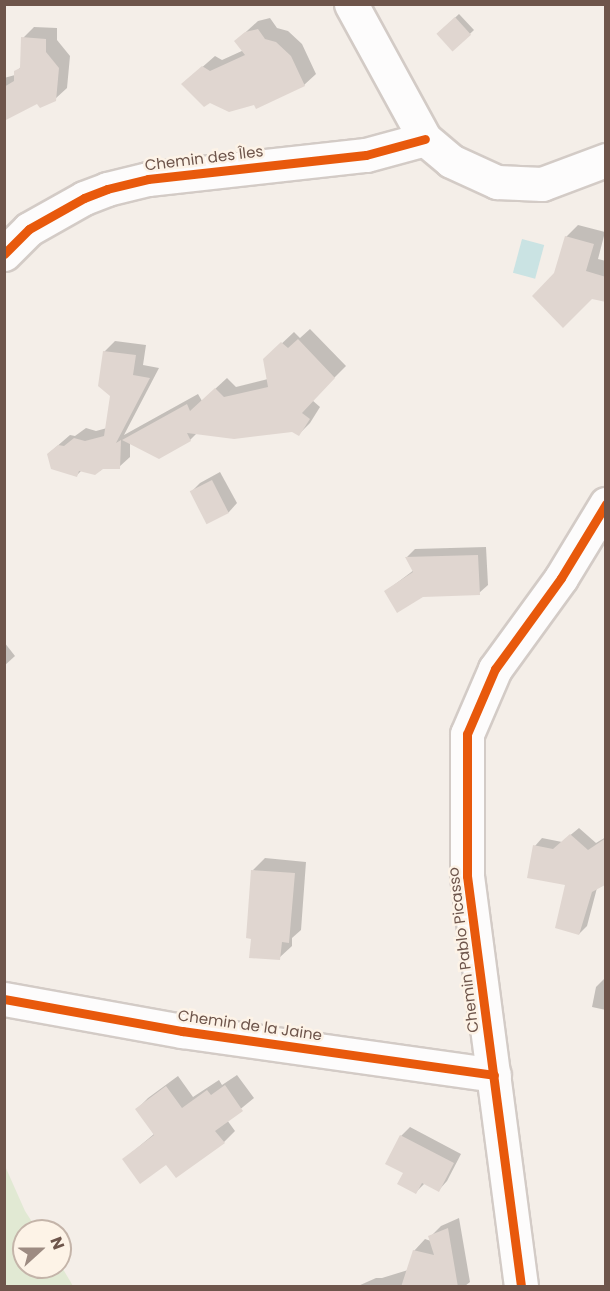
<!DOCTYPE html>
<meta charset="utf-8">
<style>
body{margin:0}
#map{position:relative;width:610px;height:1291px;overflow:hidden;background:#f4eee8;font-family:Poppins,sans-serif}
div>[style]{position:absolute}
.green>*{inset:0;background:#e1e9d3}
.water>*{inset:0;background:#cae3e3;transform-origin:0 0}
.shadow>*{inset:0;background:#0003;transform-origin:0 0}
.building>*{inset:0;background:#e0d6d0;transform-origin:0 0}
.roads{filter:drop-shadow(2px 0 #d3cbc6) drop-shadow(-2px 0 #d3cbc6) drop-shadow(0 2px #d3cbc6) drop-shadow(0 -2px #d3cbc6)}
.street>*{height:33px;margin:-16.5px;padding:0 16.5px;transform-origin:16.5px;border-radius:16.5px;background:#fdfcfc}
.cycleway>*{height:9px;margin:-4.5px;padding:0 4.5px;transform-origin:4.5px;border-radius:4.5px;background:#e8590c}
span{translate:-50% -50%;white-space:nowrap;text-align:center;line-height:1.15;-webkit-text-stroke:5px #fdf3e7;paint-order:stroke}
.street-label{font-size:15px;color:#6e554b}
.frame{position:absolute;inset:0;border:6px solid #6e554b;pointer-events:none}
.north{position:absolute;left:12px;top:1219px;width:60px;height:60px;box-sizing:border-box;background:#fdf3e7;border:2px solid #c4b4a9;border-radius:50%;rotate:69deg;font-size:16px;font-weight:700;line-height:24px;text-align:center;color:#6e554b}
.north::after{content:'';display:block;margin:auto;width:21px;height:27px;background:#9d8b82;clip-path:polygon(50% 0,100% 100%,50% 72%,0 100%)}
</style>
<div id="map">
<div class="green">
<div style="clip-path:polygon(5px 1166px,25px 1211px,38px 1231px,24px 1231px,24px 1267px,60px 1267px,60px 1264px,73px 1286px,5px 1286px)"></div>
</div>
<div class="water">
<div style="left:522px;top:239px;width:23px;height:35px;rotate:15deg"></div>
</div>
<div class="shadow">
<div style="left:459px;top:14px;width:22px;height:28px;rotate:47deg"></div>
<div style="clip-path:polygon(270px 18px,277px 28px,288px 31px,302px 44px,316px 74px,304px 85px,255px 103px,183px 84px,215px 56px,222px 60px,244px 50px,236px 41px,258px 21px)"></div>
<div style="clip-path:polygon(34px 27px,57px 28px,57px 40px,70px 56px,67px 88px,55px 99px,38px 102px,4px 119px,4px 78px,15px 75px,21px 66px,23px 38px)"></div>
<div style="clip-path:polygon(578px 225px,605px 232px,598px 259px,606px 261px,606px 301px,556px 274px,566px 237px)"></div>
<div style="clip-path:polygon(310px 329px,346px 366px,312px 400px,320px 407px,310px 423px,299px 434px,293px 431px,197px 433px,190px 440px,130px 442px,130px 457px,119px 467px,104px 467px,100px 471px,82px 470px,77px 475px,48px 454px,70px 435px,75px 436px,86px 428px,96px 431px,107px 428px,112px 395px,104px 352px,115px 341px,146px 345px,143px 365px,159px 368px,124px 435px,198px 394px,202px 401px,227px 378px,236px 387px,268px 379px,277px 348px,294px 332px,300px 338px)"></div>
<div style="clip-path:polygon(220px 472px,237px 503px,229px 512px,208px 522px,192px 491px,200px 483px)"></div>
<div style="clip-path:polygon(486px 547px,488px 585px,479px 593px,423px 595px,386px 591px,414px 570px,407px 557px,415px 549px)"></div>
<div style="clip-path:polygon(4px 642px,15px 656px,4px 666px)"></div>
<div style="clip-path:polygon(579px 828px,596px 843px,606px 837px,606px 870px,603px 872px,606px 883px,597px 888px,587px 926px,579px 934px,567px 884px,535px 846px,542px 838px,562px 842px)"></div>
<div style="clip-path:polygon(265px 858px,306px 862px,301px 930px,292px 938px,292px 946px,279px 958px,253px 870px)"></div>
<div style="clip-path:polygon(606px 977px,606px 1010px,592px 1007px,596px 987px)"></div>
<div style="clip-path:polygon(237px 1075px,254px 1098px,227px 1120px,235px 1131px,224px 1142px,167px 1163px,124px 1159px,154px 1134px,137px 1109px,148px 1098px,178px 1076px,193px 1097px,219px 1080px,222px 1085px)"></div>
<div style="clip-path:polygon(410px 1127px,461px 1154px,447px 1181px,439px 1190px,425px 1183px,416px 1192px,405px 1172px,387px 1163px,401px 1136px)"></div>
<div style="clip-path:polygon(459px 1218px,470px 1282px,465px 1286px,358px 1286px,376px 1278px,382px 1278px,408px 1270px,414px 1251px,425px 1239px,431px 1241px,430px 1237px,441px 1226px)"></div>
</div>
<div class="building">
<div style="left:455px;top:17px;width:24px;height:25px;rotate:48deg"></div>
<div style="clip-path:polygon(258px 29px,265px 39px,276px 42px,291px 56px,305px 86px,256px 109px,254px 105px,229px 112px,210px 103px,204px 107px,181px 84px,202px 66px,210px 71px,245px 55px,234px 41px,245px 32px)"></div>
<div style="clip-path:polygon(21px 37px,46px 39px,46px 52px,59px 68px,56px 101px,40px 108px,37px 104px,4px 121px,4px 87px,14px 81px,14px 71px,20px 68px)"></div>
<div style="clip-path:polygon(565px 236px,594px 244px,586px 271px,606px 277px,606px 302px,592px 299px,563px 328px,532px 296px,554px 273px)"></div>
<div style="clip-path:polygon(298px 339px,335px 378px,302px 413px,310px 419px,299px 436px,292px 432px,234px 439px,187px 433px,191px 441px,159px 459px,122px 440px,187px 404px,190px 411px,215px 388px,224px 397px,268px 387px,263px 359px,281px 342px,288px 348px)"></div>
<div style="clip-path:polygon(103px 351px,136px 355px,133px 375px,150px 378px,116px 443px,121px 440px,120px 469px,103px 469px,95px 475px,79px 471px,77px 477px,51px 469px,47px 454px,58px 445px,64px 446px,74px 438px,85px 441px,104px 436px,110px 396px,98px 386px)"></div>
<div style="left:212px;top:480px;width:37px;height:25px;rotate:63deg"></div>
<div style="clip-path:polygon(478px 555px,480px 595px,423px 597px,397px 613px,384px 591px,413px 572px,405px 557px)"></div>
<div style="clip-path:polygon(570px 834px,588px 850px,606px 838px,605px 885px,592px 892px,579px 935px,555px 928px,565px 885px,527px 878px,533px 845px,553px 849px)"></div>
<div style="clip-path:polygon(251px 870px,295px 873px,289px 943px,282px 942px,280px 960px,249px 958px,251px 939px,246px 938px)"></div>
<div style="clip-path:polygon(225px 1085px,243px 1111px,215px 1131px,225px 1143px,176px 1178px,166px 1165px,140px 1184px,122px 1159px,154px 1135px,135px 1109px,166px 1086px,182px 1108px,207px 1090px,211px 1095px)"></div>
<div style="clip-path:polygon(400px 1135px,454px 1163px,439px 1192px,422px 1183px,416px 1194px,397px 1184px,403px 1173px,385px 1164px)"></div>
<div style="clip-path:polygon(448px 1228px,458px 1287px,401px 1287px,413px 1250px,434px 1255px,428px 1236px)"></div>
</div>
<div class="roads">
<div class="street">
<div style="left:351px;top:4px;width:154px;rotate:61.3deg"></div>
<div style="left:425px;top:139px;width:34px;rotate:40deg"></div>
<div style="left:451px;top:161px;width:51px;rotate:24.5deg"></div>
<div style="left:497px;top:182px;width:45px;rotate:2.5deg"></div>
<div style="left:542px;top:184px;width:68px;rotate:-20.6deg"></div>
<div style="left:4px;top:254px;width:35px;rotate:-45deg"></div>
<div style="left:29px;top:229px;width:63px;rotate:-29.4deg"></div>
<div style="left:84px;top:198px;width:25px;rotate:-21deg"></div>
<div style="left:107px;top:189px;width:42px;rotate:-13.7deg"></div>
<div style="left:148px;top:179px;width:219px;rotate:-6.3deg"></div>
<div style="left:366px;top:155px;width:61px;rotate:-15.2deg"></div>
<div style="left:4px;top:999px;width:181px;rotate:10.2deg"></div>
<div style="left:182px;top:1031px;width:315px;rotate:8deg"></div>
<div style="left:521px;top:1286px;width:414px;rotate:-97.5deg"></div>
<div style="left:467px;top:876px;width:142px;rotate:-90deg"></div>
<div style="left:467px;top:734px;width:71px;rotate:-66.7deg"></div>
<div style="left:495px;top:669px;width:112px;rotate:-54deg"></div>
<div style="left:561px;top:578px;width:87px;rotate:-58.7deg"></div>
</div>
</div>
<div class="cycleway">
<div style="left:4px;top:254px;width:35px;rotate:-45deg"></div>
<div style="left:29px;top:229px;width:63px;rotate:-29.4deg"></div>
<div style="left:84px;top:198px;width:25px;rotate:-21deg"></div>
<div style="left:107px;top:189px;width:42px;rotate:-13.7deg"></div>
<div style="left:148px;top:179px;width:219px;rotate:-6.3deg"></div>
<div style="left:366px;top:155px;width:61px;rotate:-15.2deg"></div>
<div style="left:4px;top:999px;width:181px;rotate:10.2deg"></div>
<div style="left:182px;top:1031px;width:315px;rotate:8deg"></div>
<div style="left:521px;top:1286px;width:414px;rotate:-97.5deg"></div>
<div style="left:467px;top:876px;width:142px;rotate:-90deg"></div>
<div style="left:467px;top:734px;width:71px;rotate:-66.7deg"></div>
<div style="left:495px;top:669px;width:112px;rotate:-54deg"></div>
<div style="left:561px;top:578px;width:87px;rotate:-58.7deg"></div>
</div>
<div class="street-label">
<span style="left:204px;top:158px;rotate:-7deg">Chemin des Îles</span>
<span style="left:463px;top:950px;rotate:-97deg">Chemin Pablo Picasso</span>
<span style="left:250px;top:1025px;rotate:8deg">Chemin de la Jaine</span>
</div>
<div class="frame"></div>
<div class="north">N</div>
</div>
